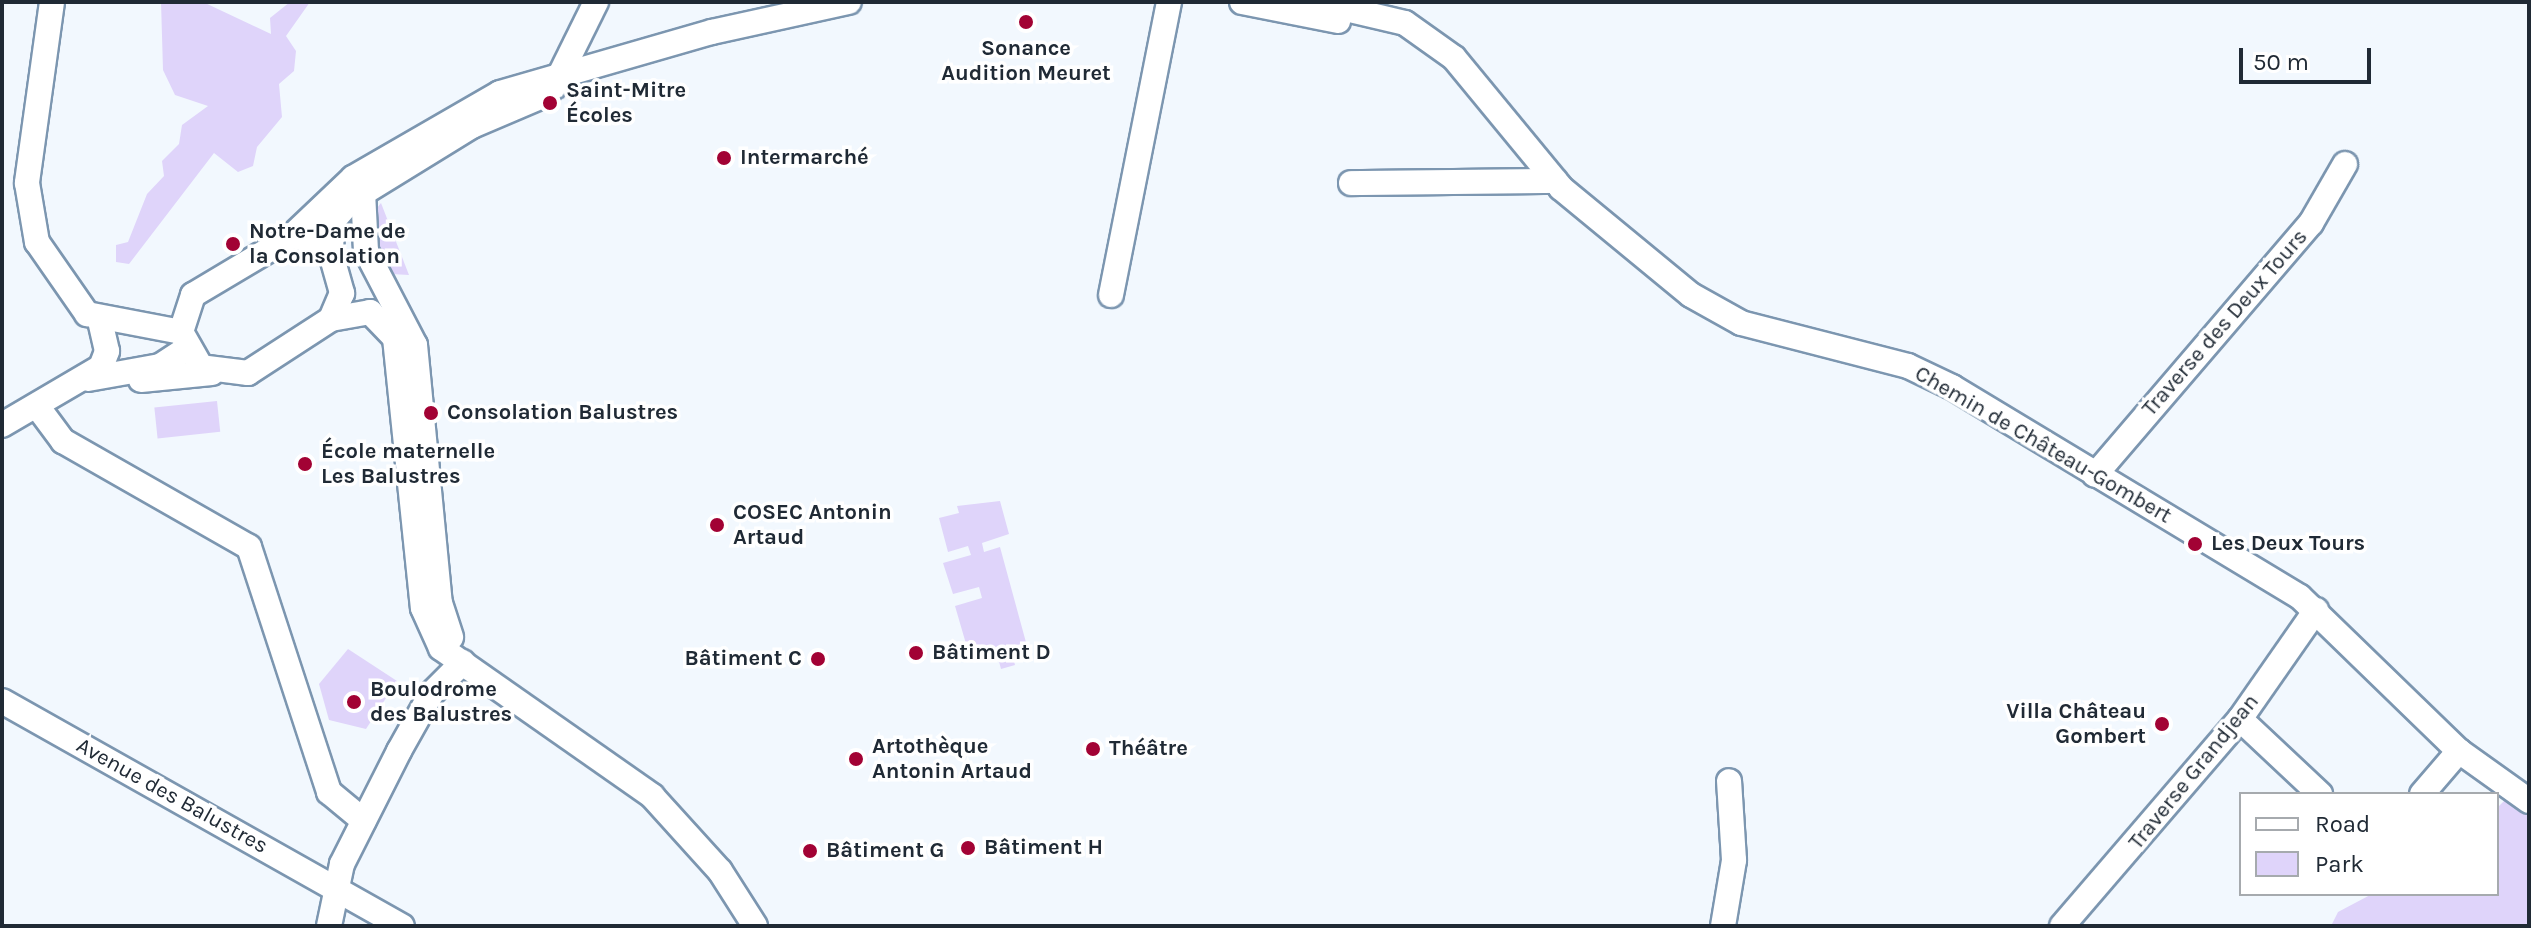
<!DOCTYPE html>
<meta charset="utf-8">
<style>
body{margin:0}
#map{position:relative;width:2531px;height:928px;overflow:hidden;background:#f2f8fe;font-family:Karla,sans-serif}
div>[style]{position:absolute}
.green>*{inset:0;background:#dfd4fa;transform-origin:0 0}
.roads{filter:drop-shadow(2px 0 #7c96b0) drop-shadow(-2px 0 #7c96b0) drop-shadow(0 2px #7c96b0) drop-shadow(0 -2px #7c96b0)}
.minor>*{height:24px;margin:-12px;padding:0 12px;transform-origin:12px;border-radius:12px;background:#fff}
.dots>*{width:22px;height:22px;translate:-50% -50%;box-sizing:border-box;border:4px solid #fff;border-radius:50%}
span{translate:-50% -50%;white-space:nowrap;text-align:center;line-height:1.15;-webkit-text-stroke:7px #fff;paint-order:stroke}
.poi-label{font-size:22px;color:#202a35;font-weight:700}
.left{translate:0 -50%;text-align:left}
.right{translate:-100% -50%;text-align:right}
.street-label{font-size:22px;color:#202a35}
.frame{position:absolute;inset:0;border:4px solid #202a35;pointer-events:none}
.legend{position:absolute;left:2239px;top:792px;width:260px;height:104px;box-sizing:border-box;background:#fff;border:2px solid #a6aaae;margin:0;padding:10px 14px;list-style:none;font-size:24px;color:#202a35}
.legend li{display:flex;align-items:center;gap:16px;height:40px}
.legend b{width:40px;border:2px solid #a6aaae}
.scale{position:absolute;left:2239px;top:48px;width:132px;height:36px;box-sizing:border-box;border:4px solid #202a35;border-top:0;padding-left:10px;font-size:24px;line-height:28px;white-space:nowrap;color:#202a35;-webkit-text-stroke:6px #fff;paint-order:stroke}
</style>
<div id="map">
<div class="green">
<div style="clip-path:polygon(161px 2px,203px 2px,271px 34px,270px 18px,290px 2px,310px 2px,286px 36px,296px 51px,294px 71px,279px 84px,282px 117px,257px 147px,253px 166px,238px 172px,214px 153px,129px 264px,116px 262px,116px 245px,128px 242px,147px 194px,164px 176px,162px 161px,179px 144px,182px 125px,208px 106px,175px 95px,163px 70px)"></div>
<div style="clip-path:polygon(381px 203px,409px 275px,391px 274px,378px 253px,373px 213px)"></div>
<div style="left:217px;top:401px;width:31px;height:63px;rotate:84deg"></div>
<div style="clip-path:polygon(1000px 501px,1009px 534px,982px 543px,984px 552px,1000px 547px,1027px 646px,1011px 650px,1015px 665px,1001px 669px,997px 654px,971px 661px,955px 606px,982px 598px,979px 587px,953px 594px,943px 563px,971px 555px,968px 546px,948px 552px,939px 518px,959px 513px,957px 506px)"></div>
<div style="clip-path:polygon(348px 649px,397px 681px,366px 729px,329px 720px,319px 684px)"></div>
<div style="clip-path:polygon(2506px 799px,2529px 815px,2529px 926px,2331px 926px,2338px 912px,2372px 894px,2497px 894px,2497px 808px)"></div>
</div>
<div class="roads">
<div class="minor">
<div style="left:52px;top:2px;width:183px;rotate:97.9deg"></div>
<div style="left:27px;top:183px;width:60px;rotate:80.4deg"></div>
<div style="left:37px;top:242px;width:88px;rotate:55.2deg"></div>
<div style="left:87px;top:314px;width:96px;rotate:10.8deg"></div>
<div style="left:1242px;top:2px;width:98px;rotate:11.2deg"></div>
<div style="left:1316px;top:2px;width:91px;rotate:13.3deg"></div>
<div style="left:1405px;top:23px;width:60px;rotate:35.5deg"></div>
<div style="left:1454px;top:58px;width:168px;rotate:50.5deg"></div>
<div style="left:1561px;top:188px;width:168px;rotate:39.5deg"></div>
<div style="left:1691px;top:295px;width:57px;rotate:29.2deg"></div>
<div style="left:1741px;top:323px;width:172px;rotate:14.4deg"></div>
<div style="left:1908px;top:366px;width:49px;rotate:25.5deg"></div>
<div style="left:1952px;top:387px;width:406px;rotate:31.1deg"></div>
<div style="left:2300px;top:597px;width:221px;rotate:44.1deg"></div>
<div style="left:2459px;top:751px;width:86px;rotate:35.5deg"></div>
<div style="left:554px;top:87px;width:95px;rotate:-63.7deg"></div>
<div style="left:1351px;top:183px;width:204px;rotate:-0.6deg"></div>
<div style="left:363px;top:192px;width:59px;rotate:87.1deg"></div>
<div style="left:366px;top:251px;width:106px;rotate:62.5deg"></div>
<div style="left:415px;top:345px;width:259px;rotate:84.5deg"></div>
<div style="left:440px;top:603px;width:36px;rotate:72deg"></div>
<div style="left:292px;top:236px;width:84px;rotate:-43.6deg"></div>
<div style="left:353px;top:178px;width:170px;rotate:-30deg"></div>
<div style="left:500px;top:93px;width:221px;rotate:-16.1deg"></div>
<div style="left:712px;top:32px;width:140px;rotate:-12.4deg"></div>
<div style="left:292px;top:236px;width:28px;rotate:13deg"></div>
<div style="left:319px;top:242px;width:17px;rotate:45deg"></div>
<div style="left:331px;top:254px;width:41px;rotate:74.2deg"></div>
<div style="left:342px;top:293px;width:28px;rotate:113deg"></div>
<div style="left:331px;top:319px;width:99px;rotate:147deg"></div>
<div style="left:248px;top:373px;width:47px;rotate:-172.7deg"></div>
<div style="left:201px;top:367px;width:40px;rotate:-119.7deg"></div>
<div style="left:181px;top:332px;width:39px;rotate:-72deg"></div>
<div style="left:193px;top:295px;width:115px;rotate:-30.8deg"></div>
<div style="left:331px;top:254px;width:32px;rotate:-88deg"></div>
<div style="left:332px;top:222px;width:28px;rotate:-49deg"></div>
<div style="left:350px;top:201px;width:143px;rotate:-31.6deg"></div>
<div style="left:472px;top:126px;width:74px;rotate:-23.1deg"></div>
<div style="left:1111px;top:295px;width:299px;rotate:-78.8deg"></div>
<div style="left:331px;top:319px;width:40px;rotate:-10deg"></div>
<div style="left:370px;top:312px;width:36px;rotate:46deg"></div>
<div style="left:395px;top:338px;width:271px;rotate:84.1deg"></div>
<div style="left:423px;top:608px;width:44px;rotate:65.8deg"></div>
<div style="left:441px;top:648px;width:258px;rotate:35deg"></div>
<div style="left:652px;top:796px;width:101px;rotate:47.8deg"></div>
<div style="left:720px;top:871px;width:65px;rotate:57.5deg"></div>
<div style="left:88px;top:379px;width:73px;rotate:-10.2deg"></div>
<div style="left:160px;top:366px;width:31px;rotate:-33deg"></div>
<div style="left:141px;top:380px;width:71px;rotate:-5.6deg"></div>
<div style="left:37px;top:406px;width:44px;rotate:53.4deg"></div>
<div style="left:63px;top:441px;width:214px;rotate:29.7deg"></div>
<div style="left:249px;top:547px;width:258px;rotate:71.9deg"></div>
<div style="left:329px;top:792px;width:45px;rotate:39.6deg"></div>
<div style="left:2px;top:425px;width:115px;rotate:-30.4deg"></div>
<div style="left:101px;top:367px;width:17px;rotate:-69deg"></div>
<div style="left:107px;top:351px;width:31px;rotate:-103deg"></div>
<div style="left:2095px;top:475px;width:332px;rotate:-49.4deg"></div>
<div style="left:2311px;top:223px;width:68px;rotate:-60deg"></div>
<div style="left:2px;top:701px;width:459px;rotate:29.4deg"></div>
<div style="left:2240px;top:719px;width:110px;rotate:43.2deg"></div>
<div style="left:2422px;top:794px;width:57px;rotate:-49.3deg"></div>
<div style="left:329px;top:926px;width:63px;rotate:-78.2deg"></div>
<div style="left:342px;top:864px;width:127px;rotate:-63.2deg"></div>
<div style="left:399px;top:751px;width:65px;rotate:-60.7deg"></div>
<div style="left:431px;top:694px;width:45px;rotate:-45deg"></div>
<div style="left:1723px;top:926px;width:67px;rotate:-80.5deg"></div>
<div style="left:1734px;top:860px;width:79px;rotate:-93.6deg"></div>
<div style="left:2062px;top:926px;width:273px;rotate:-49.3deg"></div>
<div style="left:2240px;top:719px;width:133px;rotate:-55.1deg"></div>
</div>
</div>
<div class="dots">
<div style="left:1026px;top:22px;background:#a20234"></div>
<div style="left:550px;top:103px;background:#a20234"></div>
<div style="left:724px;top:158px;background:#a20234"></div>
<div style="left:233px;top:244px;background:#a20234"></div>
<div style="left:431px;top:413px;background:#a20234"></div>
<div style="left:305px;top:464px;background:#a20234"></div>
<div style="left:717px;top:525px;background:#a20234"></div>
<div style="left:2195px;top:544px;background:#a20234"></div>
<div style="left:916px;top:653px;background:#a20234"></div>
<div style="left:818px;top:659px;background:#a20234"></div>
<div style="left:354px;top:702px;background:#a20234"></div>
<div style="left:2162px;top:724px;background:#a20234"></div>
<div style="left:1093px;top:749px;background:#a20234"></div>
<div style="left:856px;top:759px;background:#a20234"></div>
<div style="left:968px;top:848px;background:#a20234"></div>
<div style="left:810px;top:851px;background:#a20234"></div>
</div>
<div class="poi-label">
<span style="left:1026px;top:61px">Sonance<br>Audition Meuret</span>
<span class="left" style="left:566px;top:103px">Saint-Mitre<br>Écoles</span>
<span class="left" style="left:740px;top:158px">Intermarché</span>
<span class="left" style="left:249px;top:244px">Notre-Dame de<br>la Consolation</span>
<span class="left" style="left:447px;top:413px">Consolation Balustres</span>
<span class="left" style="left:321px;top:464px">École maternelle<br>Les Balustres</span>
<span class="left" style="left:733px;top:525px">COSEC Antonin<br>Artaud</span>
<span class="left" style="left:2211px;top:544px">Les Deux Tours</span>
<span class="left" style="left:932px;top:653px">Bâtiment D</span>
<span class="right" style="left:802px;top:659px">Bâtiment C</span>
<span class="left" style="left:370px;top:702px">Boulodrome<br>des Balustres</span>
<span class="right" style="left:2146px;top:724px">Villa Château<br>Gombert</span>
<span class="left" style="left:872px;top:759px">Artothèque<br>Antonin Artaud</span>
<span class="left" style="left:1109px;top:749px">Théâtre</span>
<span class="left" style="left:984px;top:848px">Bâtiment H</span>
<span class="left" style="left:826px;top:851px">Bâtiment G</span>
</div>
<div class="street-label">
<span style="left:2225px;top:323px;rotate:-49deg">Traverse des Deux Tours</span>
<span style="left:2043px;top:445px;rotate:30deg">Chemin de Château-Gombert</span>
<span style="left:2194px;top:772px;rotate:-51deg">Traverse Grandjean</span>
<span style="left:172px;top:796px;rotate:29deg">Avenue des Balustres</span>
</div>
<div class="frame"></div>
<ul class="legend">
<li><b style="height:10px;background:#fff"></b>Road</li>
<li><b style="height:22px;background:#dfd4fa"></b>Park</li>
</ul>
<div class="scale">50 m</div>
</div>
